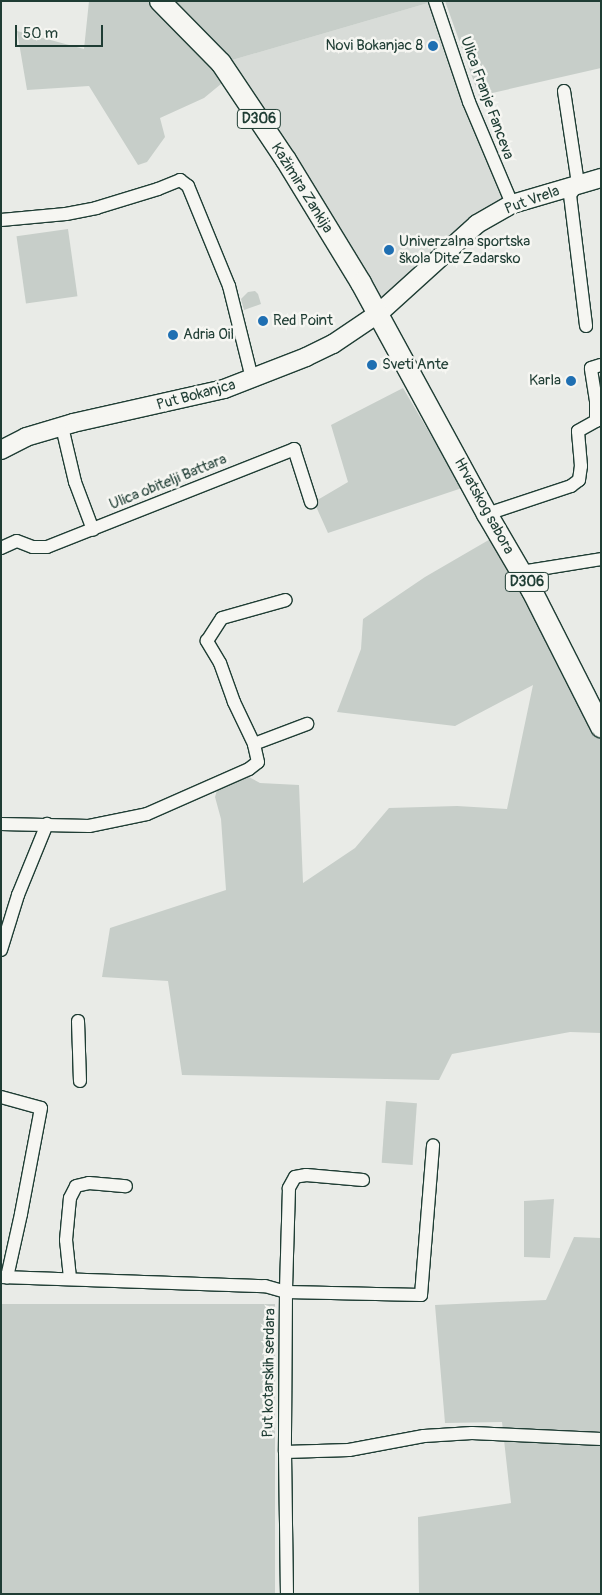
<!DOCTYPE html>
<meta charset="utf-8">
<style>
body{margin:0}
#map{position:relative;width:602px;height:1595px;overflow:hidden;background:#e9ebe7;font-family:Pangolin,sans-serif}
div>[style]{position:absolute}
.built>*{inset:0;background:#d8dcd8}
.green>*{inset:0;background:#c7cec9;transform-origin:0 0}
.roads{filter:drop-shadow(1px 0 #1f3d34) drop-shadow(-1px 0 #1f3d34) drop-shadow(0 1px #1f3d34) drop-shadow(0 -1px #1f3d34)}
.minor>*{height:12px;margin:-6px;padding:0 6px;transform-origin:6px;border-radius:6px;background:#f6f6f2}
.secondary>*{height:18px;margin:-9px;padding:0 9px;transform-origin:9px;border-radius:9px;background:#f6f6f2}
.primary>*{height:20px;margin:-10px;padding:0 10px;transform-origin:10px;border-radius:10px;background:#f6f6f2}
.dots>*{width:14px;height:14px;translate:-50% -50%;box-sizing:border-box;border:2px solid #f6f6f2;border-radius:50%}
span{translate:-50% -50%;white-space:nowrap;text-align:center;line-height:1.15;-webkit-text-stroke:5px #f6f6f2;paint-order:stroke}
.shield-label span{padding:1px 4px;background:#f6f6f2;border:1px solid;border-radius:4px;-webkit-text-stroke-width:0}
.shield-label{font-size:14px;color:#1f3d34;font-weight:700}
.poi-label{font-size:15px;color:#1f3d34}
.right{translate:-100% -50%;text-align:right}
.left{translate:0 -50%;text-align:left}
.street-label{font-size:15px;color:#1f3d34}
.frame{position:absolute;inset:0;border:2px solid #1f3d34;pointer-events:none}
.scale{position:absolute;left:15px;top:25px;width:88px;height:22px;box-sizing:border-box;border:2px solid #1f3d34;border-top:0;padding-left:6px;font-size:15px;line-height:18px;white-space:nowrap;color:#1f3d34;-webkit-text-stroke:4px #f6f6f2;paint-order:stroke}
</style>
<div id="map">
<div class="built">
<div style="clip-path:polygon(428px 3px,512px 204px,379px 313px,222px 63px)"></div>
</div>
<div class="green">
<div style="clip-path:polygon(89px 1px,428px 1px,428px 3px,222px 63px,221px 84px,204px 98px,160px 118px,165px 137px,147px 162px,138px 165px,89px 86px,27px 90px,17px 31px,84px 49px)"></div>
<div style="clip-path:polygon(445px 1px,601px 1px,601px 68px,479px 96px)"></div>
<div style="left:68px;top:229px;width:68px;height:52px;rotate:82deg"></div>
<div style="clip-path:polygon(255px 291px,258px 294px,261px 304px,244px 310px,241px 299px,248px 292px)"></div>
<div style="clip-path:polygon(403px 388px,462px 488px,328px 533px,314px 502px,348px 482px,331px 425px)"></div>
<div style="clip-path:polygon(499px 534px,601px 727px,601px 1033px,570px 1032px,452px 1054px,439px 1080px,182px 1075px,168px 981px,102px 977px,110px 928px,226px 890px,221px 819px,215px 797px,218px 787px,245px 775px,260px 783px,299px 785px,303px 883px,355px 848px,389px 808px,457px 806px,507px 809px,533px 685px,455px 726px,337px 712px,361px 649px,363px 619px,425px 577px)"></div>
<div style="left:386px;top:1101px;width:31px;height:62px;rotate:4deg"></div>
<div style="clip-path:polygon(554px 1199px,550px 1258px,524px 1257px,524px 1201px)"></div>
<div style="clip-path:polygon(574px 1237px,601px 1238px,601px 1594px,419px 1594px,418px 1517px,511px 1503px,502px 1422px,445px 1423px,435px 1305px,546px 1300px)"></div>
<div style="left:1px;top:1304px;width:274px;height:290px"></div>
</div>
<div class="roads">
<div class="minor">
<div style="left:435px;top:1px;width:107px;rotate:71.4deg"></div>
<div style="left:469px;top:102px;width:111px;rotate:67.1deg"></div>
<div style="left:564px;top:91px;width:94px;rotate:81.4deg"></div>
<div style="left:578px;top:184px;width:14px;rotate:126deg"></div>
<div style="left:570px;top:195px;width:132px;rotate:83deg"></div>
<div style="left:1px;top:220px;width:65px;rotate:-5.3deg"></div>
<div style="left:66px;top:214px;width:31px;rotate:-11deg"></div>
<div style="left:96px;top:208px;width:65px;rotate:-17deg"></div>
<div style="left:158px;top:189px;width:24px;rotate:-22deg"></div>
<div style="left:180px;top:180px;width:10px;rotate:37deg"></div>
<div style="left:188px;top:186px;width:108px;rotate:67.7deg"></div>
<div style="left:229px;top:286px;width:95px;rotate:76deg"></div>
<div style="left:62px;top:427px;width:57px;rotate:76.7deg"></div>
<div style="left:75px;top:482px;width:51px;rotate:69.4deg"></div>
<div style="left:487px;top:514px;width:89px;rotate:-18.4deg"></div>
<div style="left:571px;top:486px;width:10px;rotate:-37deg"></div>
<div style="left:579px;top:480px;width:14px;rotate:-82deg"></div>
<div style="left:581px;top:466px;width:35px;rotate:-95deg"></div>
<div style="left:578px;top:431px;width:21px;rotate:-29deg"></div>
<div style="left:596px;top:421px;width:20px;rotate:-90deg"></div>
<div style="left:596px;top:401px;width:33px;rotate:-99deg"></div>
<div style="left:591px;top:368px;width:10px;rotate:-17deg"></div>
<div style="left:1px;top:548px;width:17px;rotate:-24deg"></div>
<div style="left:17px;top:541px;width:17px;rotate:21deg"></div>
<div style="left:33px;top:547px;width:14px"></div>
<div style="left:47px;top:547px;width:266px;rotate:-21.6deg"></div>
<div style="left:294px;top:449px;width:56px;rotate:72.2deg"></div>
<div style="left:521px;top:572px;width:81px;rotate:-9.2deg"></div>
<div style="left:254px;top:744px;width:47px;rotate:-115.5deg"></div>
<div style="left:234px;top:702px;width:41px;rotate:-109.7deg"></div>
<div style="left:220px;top:663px;width:26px;rotate:-121deg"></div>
<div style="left:207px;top:641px;width:27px;rotate:-57deg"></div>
<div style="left:222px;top:618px;width:66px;rotate:-15.7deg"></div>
<div style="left:1px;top:824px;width:88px;rotate:1.3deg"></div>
<div style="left:89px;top:826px;width:59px;rotate:-11.7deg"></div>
<div style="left:147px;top:814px;width:111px;rotate:-23.8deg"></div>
<div style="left:249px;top:769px;width:11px;rotate:-38deg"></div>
<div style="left:258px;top:762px;width:18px;rotate:-103deg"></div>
<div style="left:254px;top:744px;width:57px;rotate:-20.7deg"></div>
<div style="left:1px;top:950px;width:58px;rotate:-72.8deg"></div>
<div style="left:18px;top:895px;width:77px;rotate:-67.8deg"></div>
<div style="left:78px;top:1021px;width:60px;rotate:88.1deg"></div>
<div style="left:1px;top:1097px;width:41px;rotate:15.4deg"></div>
<div style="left:41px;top:1108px;width:108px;rotate:100.7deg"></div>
<div style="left:21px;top:1214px;width:65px;rotate:102.5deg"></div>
<div style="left:363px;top:1180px;width:57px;rotate:-175deg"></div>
<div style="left:306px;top:1175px;width:11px;rotate:170deg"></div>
<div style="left:295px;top:1177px;width:13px;rotate:119deg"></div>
<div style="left:289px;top:1188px;width:104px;rotate:91.7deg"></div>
<div style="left:286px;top:1292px;width:135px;rotate:1.3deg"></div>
<div style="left:421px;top:1295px;width:150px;rotate:-85.4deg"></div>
<div style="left:1px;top:1277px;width:264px;rotate:2deg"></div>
<div style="left:265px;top:1286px;width:22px;rotate:16deg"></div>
<div style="left:286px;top:1292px;width:160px;rotate:90.4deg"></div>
<div style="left:285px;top:1452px;width:64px;rotate:-1.8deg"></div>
<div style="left:349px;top:1450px;width:76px;rotate:-10.6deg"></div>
<div style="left:424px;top:1436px;width:48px;rotate:-3.6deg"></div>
<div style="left:472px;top:1433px;width:129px;rotate:2.7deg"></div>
<div style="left:70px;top:1278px;width:38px;rotate:-96deg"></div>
<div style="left:66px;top:1240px;width:42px;rotate:-84.6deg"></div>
<div style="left:70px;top:1198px;width:13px;rotate:-63deg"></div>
<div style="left:76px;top:1186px;width:13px;rotate:-13deg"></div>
<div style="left:89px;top:1183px;width:37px;rotate:5deg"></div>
<div style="left:285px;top:1452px;width:142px;rotate:89.2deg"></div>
</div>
<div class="secondary">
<div style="left:1px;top:450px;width:28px;rotate:-27deg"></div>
<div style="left:26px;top:437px;width:49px;rotate:-16.6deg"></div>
<div style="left:73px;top:423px;width:155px;rotate:-12.7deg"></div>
<div style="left:224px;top:389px;width:88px;rotate:-21.3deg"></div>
<div style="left:306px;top:357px;width:30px;rotate:-26deg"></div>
<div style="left:333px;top:344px;width:55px;rotate:-34deg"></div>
<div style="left:379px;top:313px;width:132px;rotate:-42.2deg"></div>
<div style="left:477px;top:224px;width:40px;rotate:-29.7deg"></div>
<div style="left:512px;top:204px;width:93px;rotate:-16.3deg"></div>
</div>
<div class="primary">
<div style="left:160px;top:1px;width:87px;rotate:45.5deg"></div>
<div style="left:221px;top:63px;width:117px;rotate:56.2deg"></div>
<div style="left:286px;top:160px;width:144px;rotate:58.6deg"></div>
<div style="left:361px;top:283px;width:263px;rotate:61.4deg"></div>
<div style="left:487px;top:514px;width:89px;rotate:59.7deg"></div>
<div style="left:532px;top:591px;width:153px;rotate:63.1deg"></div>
</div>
</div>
<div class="dots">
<div style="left:433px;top:46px;background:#1f6fb2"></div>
<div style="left:389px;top:250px;background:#1f6fb2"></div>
<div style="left:263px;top:321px;background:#1f6fb2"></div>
<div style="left:173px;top:335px;background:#1f6fb2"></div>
<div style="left:372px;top:365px;background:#1f6fb2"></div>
<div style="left:571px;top:381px;background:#1f6fb2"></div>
</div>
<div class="shield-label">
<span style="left:259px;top:119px">D306</span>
<span style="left:527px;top:582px">D306</span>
</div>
<div class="poi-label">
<span class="right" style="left:423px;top:46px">Novi Bokanjac 8</span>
<span class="left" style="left:399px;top:250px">Univerzalna sportska<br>škola Dite Zadarsko</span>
<span class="left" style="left:273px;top:321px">Red Point</span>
<span class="left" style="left:183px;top:335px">Adria Oil</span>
<span class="left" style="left:382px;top:365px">Sveti Ante</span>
<span class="right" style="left:561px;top:381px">Karla</span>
</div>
<div class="street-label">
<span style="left:487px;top:98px;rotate:70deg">Ulica Franje Fanceva</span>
<span style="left:302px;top:188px;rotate:58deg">Kažimira Zankija</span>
<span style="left:532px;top:200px;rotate:-20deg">Put Vrela</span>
<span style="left:196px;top:395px;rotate:-15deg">Put Bokanjca</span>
<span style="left:168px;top:482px;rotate:-22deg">Ulica obitelji Battara</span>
<span style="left:484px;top:506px;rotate:61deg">Hrvatskog sabora</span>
<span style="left:269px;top:1373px;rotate:-89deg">Put kotarskih serdara</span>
</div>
<div class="frame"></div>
<div class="scale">50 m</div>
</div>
